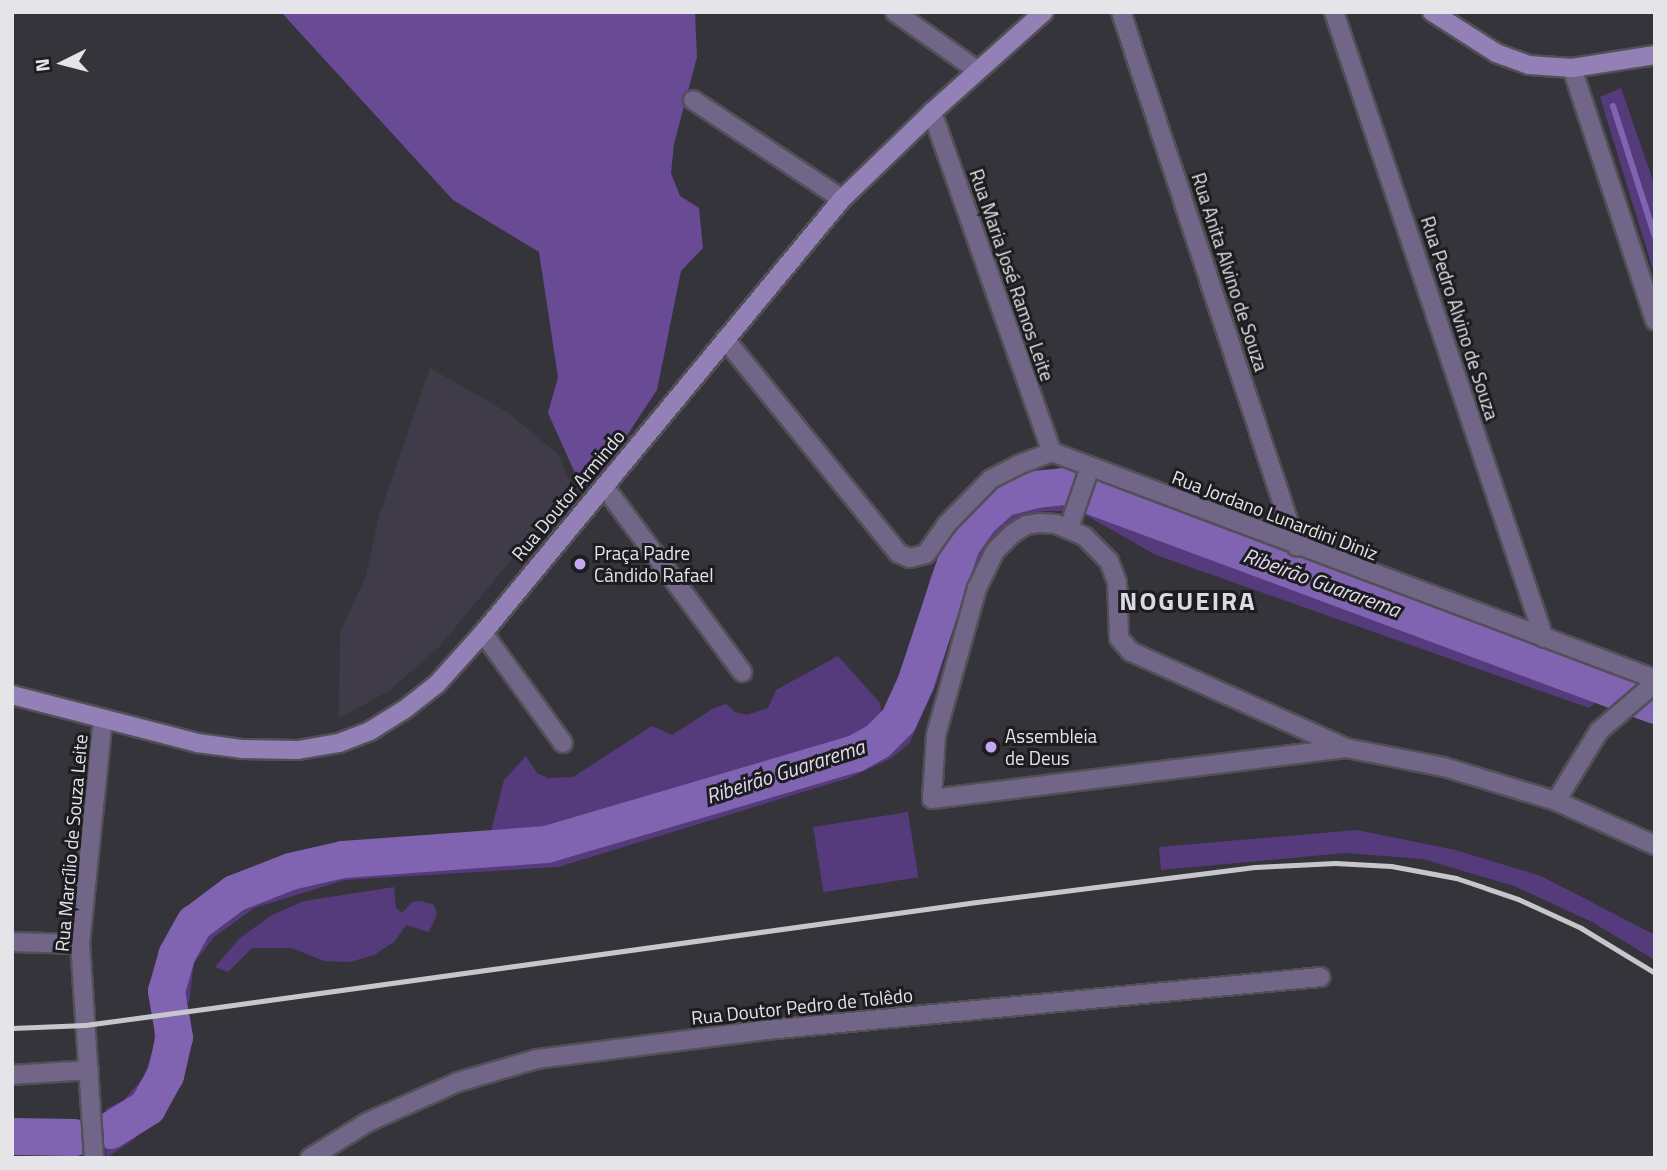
<!DOCTYPE html>
<meta charset="utf-8">
<style>
body{margin:0}
#map{position:relative;width:1667px;height:1170px;overflow:hidden;background:#36343b;font-family:"Titillium Web",sans-serif}
div>[style]{position:absolute}
.built>*{inset:0;background:#3f3b48}
.green>*{inset:0;background:#553b7c;transform-origin:0 0}
.forest>*{inset:0;background:#684a95}
.stream>*{height:6px;margin:-3px;padding:0 3px;transform-origin:3px;border-radius:3px;background:#8164b1}
.river>*{height:37px;margin:-18.5px;padding:0 18.5px;transform-origin:18.5px;border-radius:18.5px;background:#8164b1}
.roads{filter:drop-shadow(2px 0 #525057) drop-shadow(-2px 0 #525057) drop-shadow(0 2px #525057) drop-shadow(0 -2px #525057)}
.street>*{height:18px;margin:-9px;padding:0 9px;transform-origin:9px;border-radius:9px;background:#716688}
.secondary>*{height:18px;margin:-9px;padding:0 9px;transform-origin:9px;border-radius:9px;background:#9380b6}
.rail>*{height:5px;margin:-2.5px;padding:0 2.5px;transform-origin:2.5px;border-radius:2.5px;background:#c7c6cb}
.dots>*{width:19px;height:19px;translate:-50% -50%;box-sizing:border-box;border:4px solid #1d1c20;border-radius:50%}
span{translate:-50% -50%;white-space:nowrap;text-align:center;line-height:1.15;-webkit-text-stroke:6px #1d1c20;paint-order:stroke}
.street-label{font-size:19px;color:#e5e4e9}
.poi-label{font-size:19px;color:#e5e4e9}
.left{translate:0 -50%;text-align:left}
.water-label{font-size:21px;color:#e0daef;font-style:italic}
.district-label{font-size:26px;color:#dcd9e3;font-weight:700;letter-spacing:2px}
.frame{position:absolute;inset:0;border:14px solid #e5e4e9;pointer-events:none}
.north{position:absolute;left:28px;top:28px;width:70px;height:70px;-webkit-text-stroke:5px #1d1c20;paint-order:stroke;rotate:264deg;font-size:19px;font-weight:700;line-height:28px;text-align:center;color:#e5e4e9}
.north::after{content:'';display:block;margin:auto;width:24px;height:32px;background:#e5e4e9;clip-path:polygon(50% 0,100% 100%,50% 72%,0 100%)}
</style>
<div id="map">
<div class="built">
<div style="clip-path:polygon(430px 368px,507px 412px,558px 454px,572px 486px,439px 647px,389px 691px,339px 718px,340px 632px,366px 576px,379px 516px)"></div>
</div>
<div class="green">
<div style="clip-path:polygon(1621px 88px,1655px 187px,1655px 276px,1600px 97px)"></div>
<div style="clip-path:polygon(1042px 471px,1076px 475px,1065px 511px,1045px 511px,1020px 516px,994px 535px,967px 581px,937px 682px,909px 744px,890px 759px,849px 778px,558px 867px,345px 880px,254px 908px,214px 937px,194px 963px,189px 1002px,152px 1007px,162px 964px,190px 913px,213px 895px,252px 872px,295px 855px,339px 845px,490px 835px,504px 780px,526px 756px,537px 773px,548px 778px,573px 777px,652px 726px,672px 735px,714px 708px,726px 704px,735px 712px,747px 715px,768px 708px,776px 690px,838px 656px,880px 703px,882px 715px,896px 693px,906px 667px,930px 578px,947px 536px,970px 506px,992px 489px,1017px 477px)"></div>
<div style="clip-path:polygon(1092px 481px,1621px 679px,1589px 708px,1156px 555px,1082px 513px)"></div>
<div style="left:908px;top:812px;width:66px;height:96px;rotate:81deg"></div>
<div style="clip-path:polygon(1357px 830px,1455px 850px,1541px 876px,1655px 935px,1655px 960px,1592px 922px,1514px 886px,1423px 859px,1345px 853px,1161px 870px,1159px 847px)"></div>
<div style="clip-path:polygon(394px 887px,396px 908px,402px 913px,412px 902px,421px 901px,434px 905px,437px 914px,429px 932px,406px 925px,395px 941px,374px 955px,350px 962px,324px 961px,292px 948px,252px 948px,228px 972px,215px 967px,240px 938px,272px 915px,304px 901px)"></div>
<div style="clip-path:polygon(188px 1019px,185px 1054px,173px 1095px,133px 1140px,106px 1158px,106px 1109px,124px 1100px,143px 1078px,154px 1049px,154px 1024px)"></div>
</div>
<div class="forest">
<div style="clip-path:polygon(281px 12px,695px 12px,697px 57px,674px 144px,671px 173px,680px 196px,699px 208px,703px 248px,681px 271px,657px 390px,602px 473px,575px 473px,548px 413px,558px 377px,539px 252px,453px 200px)"></div>
</div>
<div class="stream">
<div style="left:1613px;top:106px;width:138px;rotate:72.2deg"></div>
</div>
<div class="river">
<div style="left:110px;top:1130px;width:44px;rotate:-31.9deg"></div>
<div style="left:147px;top:1107px;width:37px;rotate:-61deg"></div>
<div style="left:165px;top:1075px;width:39px;rotate:-77deg"></div>
<div style="left:174px;top:1037px;width:47px;rotate:-99.9deg"></div>
<div style="left:166px;top:991px;width:37px;rotate:-74deg"></div>
<div style="left:176px;top:955px;width:37px;rotate:-61deg"></div>
<div style="left:194px;top:923px;width:50px;rotate:-36.9deg"></div>
<div style="left:234px;top:893px;width:60px;rotate:-21.4deg"></div>
<div style="left:290px;top:871px;width:54px;rotate:-12.8deg"></div>
<div style="left:343px;top:859px;width:204px;rotate:-4.2deg"></div>
<div style="left:546px;top:844px;width:322px;rotate:-16.4deg"></div>
<div style="left:855px;top:753px;width:25px;rotate:-29deg"></div>
<div style="left:877px;top:741px;width:30px;rotate:-45deg"></div>
<div style="left:898px;top:720px;width:41px;rotate:-65.3deg"></div>
<div style="left:915px;top:683px;width:145px;rotate:-71.6deg"></div>
<div style="left:961px;top:545px;width:33px;rotate:-55deg"></div>
<div style="left:980px;top:518px;width:30px;rotate:-42deg"></div>
<div style="left:1002px;top:498px;width:34px;rotate:-15deg"></div>
<div style="left:1035px;top:489px;width:30px;rotate:-6deg"></div>
<div style="left:1065px;top:486px;width:629px;rotate:20.36deg"></div>
<div style="left:12px;top:1136px;width:62px;rotate:0.9deg"></div>
</div>
<div class="roads">
<div class="street">
<div style="left:895px;top:12px;width:100px;rotate:35.3deg"></div>
<div style="left:1121px;top:12px;width:563px;rotate:71.79deg"></div>
<div style="left:1334px;top:12px;width:660px;rotate:71.46deg"></div>
<div style="left:1572px;top:68px;width:266px;rotate:71.8deg"></div>
<div style="left:693px;top:100px;width:179px;rotate:33.6deg"></div>
<div style="left:932px;top:112px;width:361px;rotate:70.6deg"></div>
<div style="left:725px;top:339px;width:275px;rotate:51deg"></div>
<div style="left:898px;top:553px;width:13px;rotate:23deg"></div>
<div style="left:910px;top:558px;width:16px;rotate:-14deg"></div>
<div style="left:926px;top:554px;width:35px;rotate:-55deg"></div>
<div style="left:946px;top:525px;width:64px;rotate:-45.6deg"></div>
<div style="left:991px;top:479px;width:30px;rotate:-27deg"></div>
<div style="left:1018px;top:465px;width:36px;rotate:-21deg"></div>
<div style="left:1052px;top:452px;width:644px;rotate:20.63deg"></div>
<div style="left:604px;top:486px;width:232px;rotate:53.4deg"></div>
<div style="left:1069px;top:528px;width:65px;rotate:-71deg"></div>
<div style="left:483px;top:633px;width:136px;rotate:54deg"></div>
<div style="left:1346px;top:748px;width:235px;rotate:-155.9deg"></div>
<div style="left:1131px;top:652px;width:18px;rotate:-131deg"></div>
<div style="left:1119px;top:638px;width:56px;rotate:-92deg"></div>
<div style="left:1117px;top:582px;width:22px;rotate:-111deg"></div>
<div style="left:1109px;top:561px;width:35px;rotate:-135deg"></div>
<div style="left:1084px;top:536px;width:30px;rotate:-157deg"></div>
<div style="left:1056px;top:524px;width:17px;rotate:-177deg"></div>
<div style="left:1039px;top:523px;width:13px;rotate:171deg"></div>
<div style="left:1026px;top:525px;width:17px;rotate:147deg"></div>
<div style="left:1012px;top:534px;width:24px;rotate:135deg"></div>
<div style="left:995px;top:551px;width:41px;rotate:115.9deg"></div>
<div style="left:977px;top:588px;width:153px;rotate:105.6deg"></div>
<div style="left:936px;top:735px;width:64px;rotate:93.6deg"></div>
<div style="left:932px;top:799px;width:417px;rotate:-7deg"></div>
<div style="left:1346px;top:748px;width:100px;rotate:11deg"></div>
<div style="left:1444px;top:767px;width:117px;rotate:16.9deg"></div>
<div style="left:1556px;top:801px;width:108px;rotate:24deg"></div>
<div style="left:1556px;top:801px;width:82px;rotate:-58.4deg"></div>
<div style="left:1599px;top:731px;width:74px;rotate:-40.6deg"></div>
<div style="left:12px;top:942px;width:68px;rotate:1.7deg"></div>
<div style="left:12px;top:1075px;width:77px;rotate:-3.7deg"></div>
<div style="left:94px;top:1158px;width:214px;rotate:-93.7deg"></div>
<div style="left:80px;top:944px;width:226px;rotate:-84.2deg"></div>
<div style="left:310px;top:1158px;width:68px;rotate:-31.8deg"></div>
<div style="left:368px;top:1122px;width:98px;rotate:-24deg"></div>
<div style="left:458px;top:1082px;width:82px;rotate:-16.2deg"></div>
<div style="left:537px;top:1059px;width:232px;rotate:-7.2deg"></div>
<div style="left:767px;top:1030px;width:556px;rotate:-5.47deg"></div>
</div>
<div class="secondary">
<div style="left:1432px;top:12px;width:76px;rotate:32.6deg"></div>
<div style="left:1496px;top:53px;width:35px;rotate:20deg"></div>
<div style="left:1529px;top:65px;width:43px;rotate:4deg"></div>
<div style="left:1572px;top:68px;width:84px;rotate:-8.9deg"></div>
<div style="left:12px;top:695px;width:191px;rotate:14.5deg"></div>
<div style="left:197px;top:743px;width:45px;rotate:7.6deg"></div>
<div style="left:242px;top:749px;width:56px;rotate:1deg"></div>
<div style="left:298px;top:750px;width:42px;rotate:-9.7deg"></div>
<div style="left:339px;top:743px;width:33px;rotate:-21deg"></div>
<div style="left:370px;top:731px;width:40px;rotate:-32deg"></div>
<div style="left:404px;top:710px;width:42px;rotate:-38.2deg"></div>
<div style="left:437px;top:684px;width:69px;rotate:-48deg"></div>
<div style="left:483px;top:633px;width:563px;rotate:-50.4deg"></div>
<div style="left:842px;top:199px;width:125px;rotate:-44deg"></div>
<div style="left:932px;top:112px;width:150px;rotate:-41.8deg"></div>
</div>
</div>
<div class="rail">
<div style="left:12px;top:1028px;width:73px;rotate:-2.4deg"></div>
<div style="left:85px;top:1025px;width:120px;rotate:-7.7deg"></div>
<div style="left:204px;top:1009px;width:780px;rotate:-7.88deg"></div>
<div style="left:977px;top:902px;width:280px;rotate:-7.2deg"></div>
<div style="left:1255px;top:867px;width:80px;rotate:-2.9deg"></div>
<div style="left:1335px;top:863px;width:56px;rotate:3.1deg"></div>
<div style="left:1391px;top:866px;width:66px;rotate:10.5deg"></div>
<div style="left:1456px;top:878px;width:65px;rotate:18.7deg"></div>
<div style="left:1518px;top:899px;width:69px;rotate:24.7deg"></div>
<div style="left:1581px;top:928px;width:87px;rotate:31.3deg"></div>
</div>
<div class="dots">
<div style="left:580px;top:564px;background:#c2a8f2"></div>
<div style="left:991px;top:747px;background:#c2a8f2"></div>
</div>
<div class="street-label">
<span style="left:1230px;top:272px;rotate:72deg">Rua Anita Alvino de Souza</span>
<span style="left:1012px;top:275px;rotate:71deg">Rua Maria José Ramos Leite</span>
<span style="left:1460px;top:318px;rotate:72deg">Rua Pedro Alvino de Souza</span>
<span style="left:568px;top:495px;rotate:-50deg">Rua Doutor Armindo</span>
<span style="left:1275px;top:515px;rotate:21deg">Rua Jordano Lunardini Diniz</span>
<span style="left:71px;top:843px;rotate:-85deg">Rua Marcílio de Souza Leite</span>
<span style="left:802px;top:1006px;rotate:-6deg">Rua Doutor Pedro de Tolêdo</span>
</div>
<div class="poi-label">
<span class="left" style="left:594px;top:564px">Praça Padre<br>Cândido Rafael</span>
<span class="left" style="left:1005px;top:747px">Assembleia<br>de Deus</span>
</div>
<div class="water-label">
<span style="left:1322px;top:582px;rotate:20deg">Ribeirão Guararema</span>
<span style="left:785px;top:771px;rotate:-18deg">Ribeirão Guararema</span>
</div>
<div class="district-label">
<span style="left:1188px;top:601px">NOGUEIRA</span>
</div>
<div class="frame"></div>
<div class="north">N</div>
</div>
